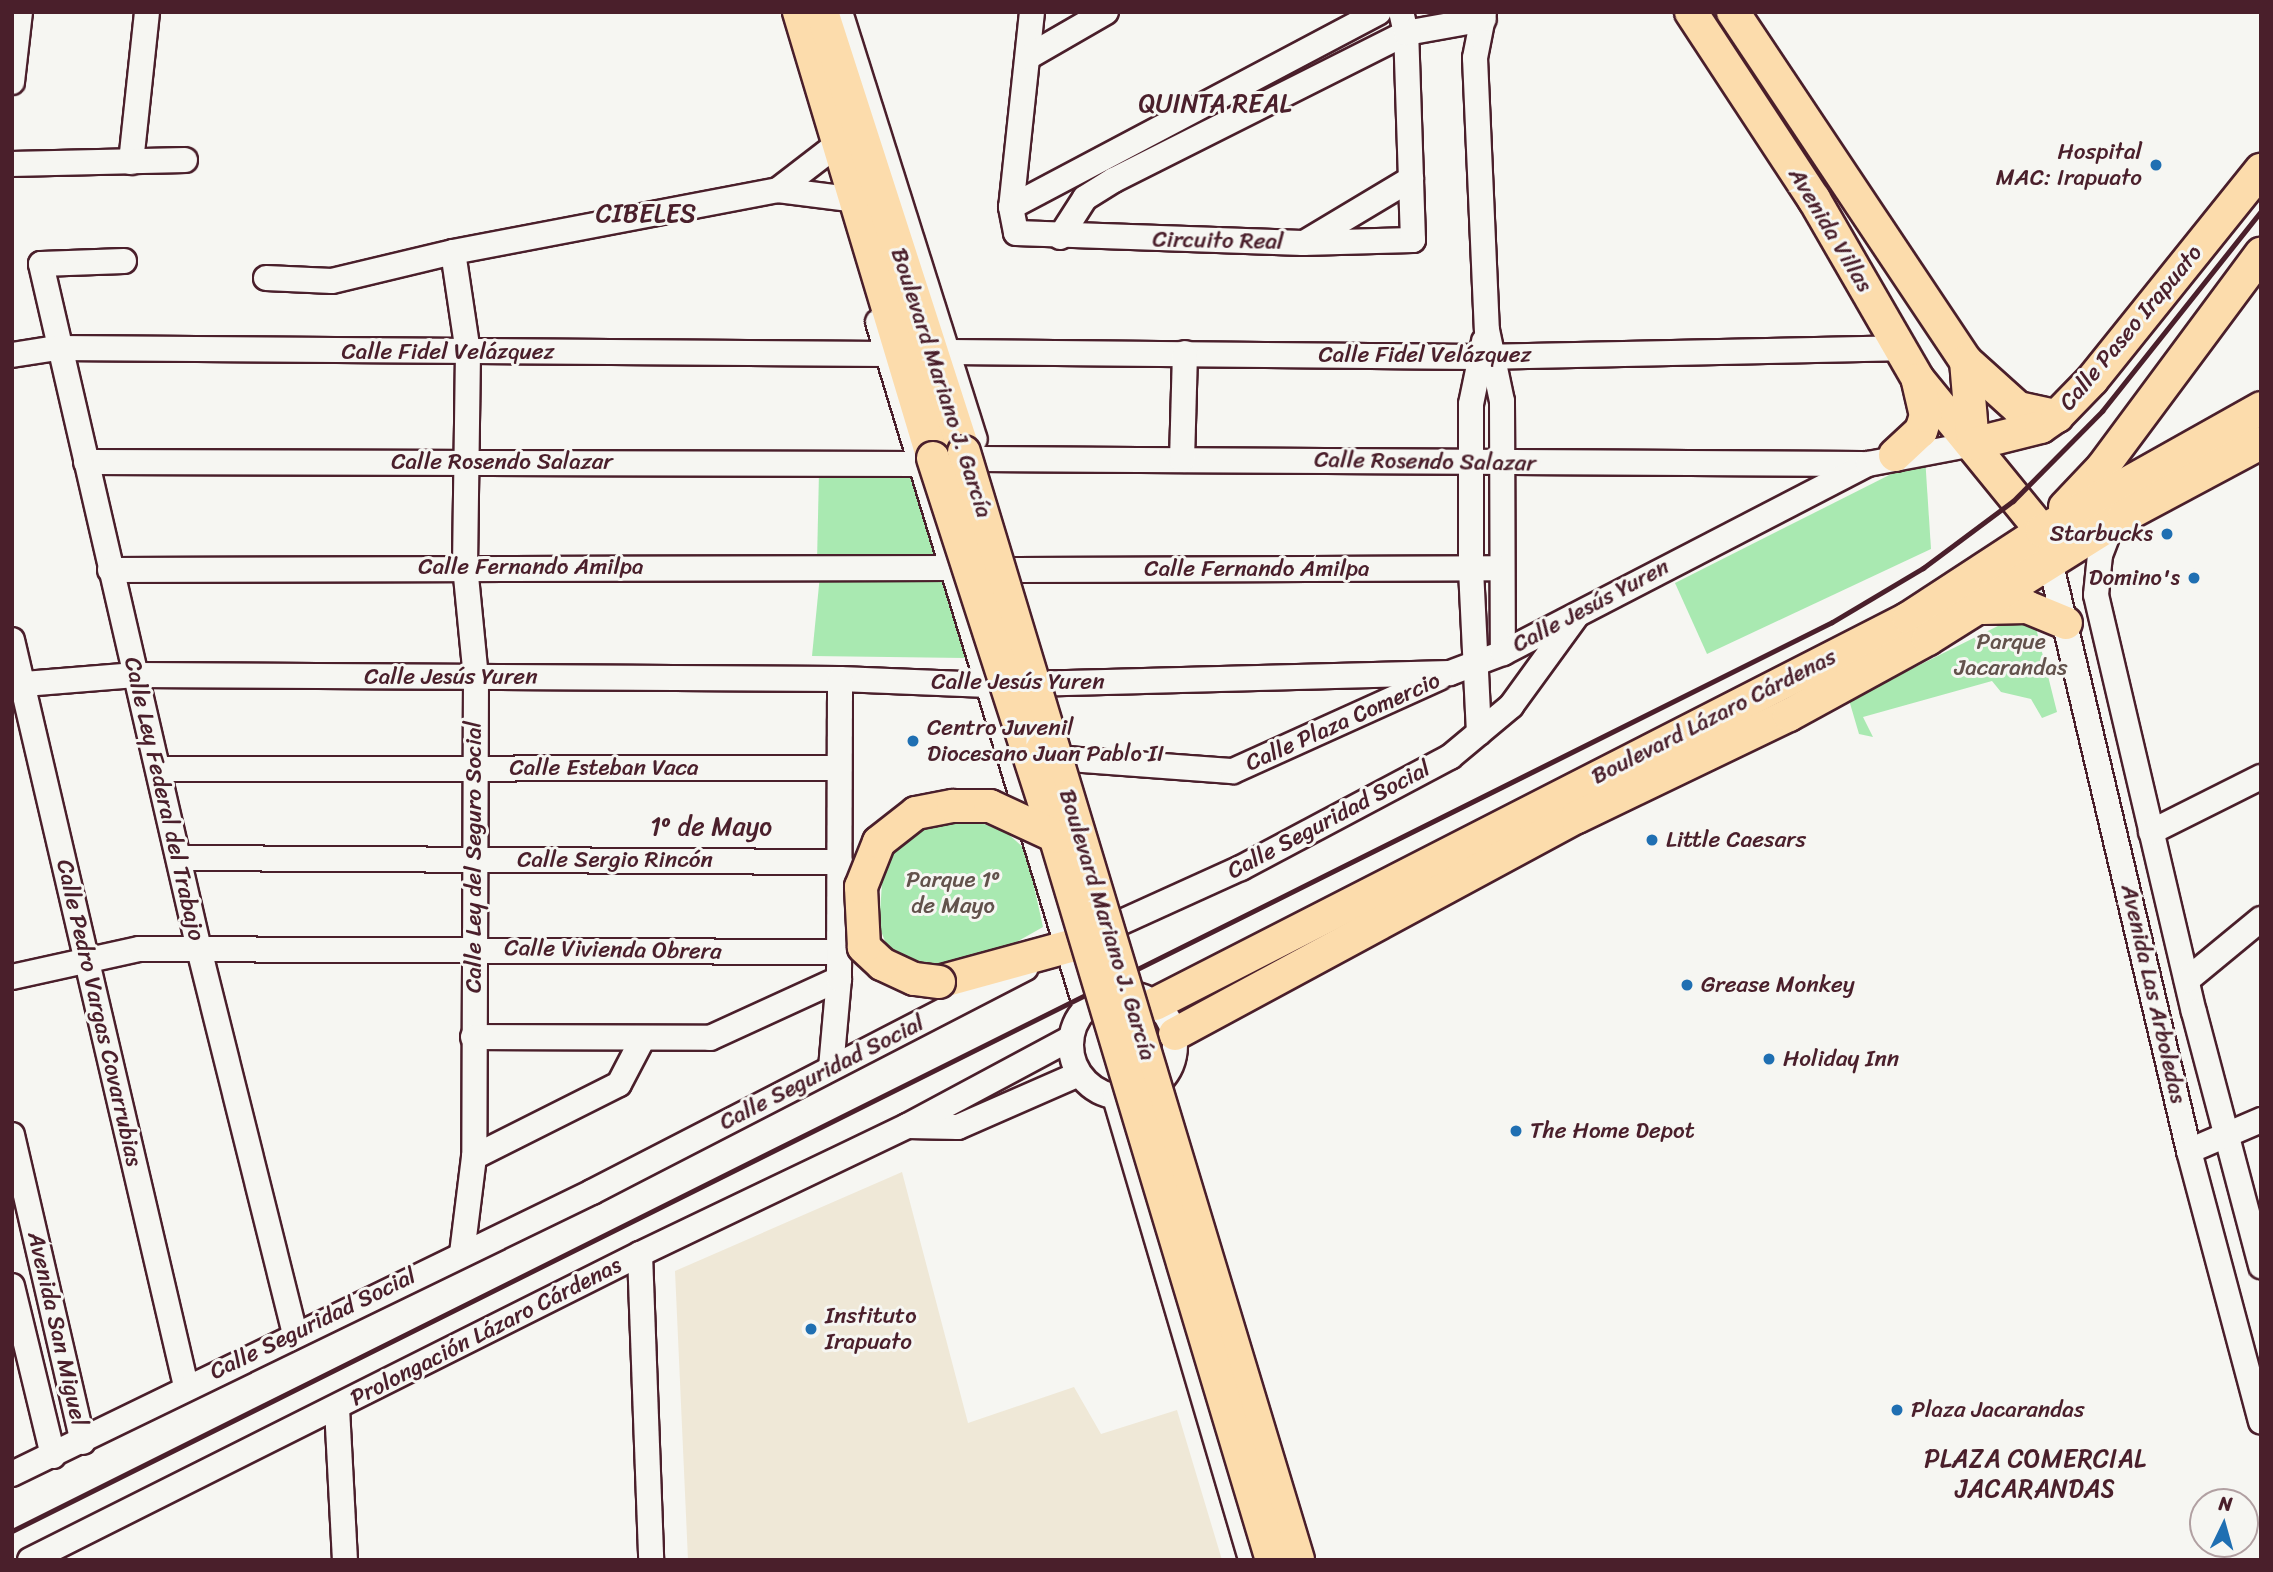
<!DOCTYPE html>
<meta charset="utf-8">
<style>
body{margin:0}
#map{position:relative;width:2273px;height:1572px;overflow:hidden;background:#f6f6f2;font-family:Sriracha,sans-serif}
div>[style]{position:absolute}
.built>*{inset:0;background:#efe8d7}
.green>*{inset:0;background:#a9e9b1}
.roads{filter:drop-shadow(2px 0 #4a1f2b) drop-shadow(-2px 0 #4a1f2b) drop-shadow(0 2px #4a1f2b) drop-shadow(0 -2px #4a1f2b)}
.minor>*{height:24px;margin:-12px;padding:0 12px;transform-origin:12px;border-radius:12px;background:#f6f6f2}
.minor>.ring{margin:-12px;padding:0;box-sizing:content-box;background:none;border:24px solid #f6f6f2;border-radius:50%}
.major>*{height:32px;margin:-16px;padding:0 16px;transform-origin:16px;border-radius:16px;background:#fcdcac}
.rail>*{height:5px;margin:-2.5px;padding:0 2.5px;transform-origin:2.5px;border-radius:2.5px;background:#4a1f2b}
.bridges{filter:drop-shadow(2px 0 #4a1f2b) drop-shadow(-2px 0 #4a1f2b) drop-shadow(0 2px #4a1f2b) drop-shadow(0 -2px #4a1f2b)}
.major-bridge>*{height:32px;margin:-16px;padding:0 16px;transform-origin:16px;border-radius:16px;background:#fcdcac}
.dots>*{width:19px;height:19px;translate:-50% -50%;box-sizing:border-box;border:4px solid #f6f6f2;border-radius:50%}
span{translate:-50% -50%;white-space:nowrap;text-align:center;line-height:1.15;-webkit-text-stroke:6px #f6f6f2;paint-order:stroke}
.poi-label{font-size:23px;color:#4a1f2b}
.right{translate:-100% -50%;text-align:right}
.left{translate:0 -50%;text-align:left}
.street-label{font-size:23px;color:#4a1f2b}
.park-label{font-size:23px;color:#62524c}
.quarter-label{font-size:26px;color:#4a1f2b}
.frame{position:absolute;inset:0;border:14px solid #4a1f2b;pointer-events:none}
.north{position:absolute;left:2189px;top:1488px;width:70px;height:70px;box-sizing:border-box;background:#f6f6f2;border:2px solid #b1a0a2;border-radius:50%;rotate:5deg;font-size:19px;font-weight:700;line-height:28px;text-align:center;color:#4a1f2b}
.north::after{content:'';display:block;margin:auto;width:24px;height:32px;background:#1f6fb2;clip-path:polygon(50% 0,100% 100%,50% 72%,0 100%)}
</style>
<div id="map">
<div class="built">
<div style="clip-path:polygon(902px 1172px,968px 1423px,1074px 1387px,1101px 1434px,1177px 1410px,1222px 1560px,688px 1560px,675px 1271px)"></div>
</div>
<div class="green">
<div style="clip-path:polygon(1925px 457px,1931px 549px,1707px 654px,1675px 583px)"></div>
<div style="clip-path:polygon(912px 471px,937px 556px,817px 562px,819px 472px)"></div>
<div style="clip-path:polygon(942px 574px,965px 658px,812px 656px,820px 575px)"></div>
<div style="clip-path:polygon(2033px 616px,2057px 712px,2042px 718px,2031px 699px,2001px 692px,1992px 681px,1863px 717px,1873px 737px,1859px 734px,1849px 700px,2016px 617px)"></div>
<div style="clip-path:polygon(967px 818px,1006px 832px,1026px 850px,1043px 927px,999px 952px,928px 974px,890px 954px,879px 926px,883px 869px,892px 850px,910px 832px,931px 823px)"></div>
</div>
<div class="roads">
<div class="minor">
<div style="left:840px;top:12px;width:448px;rotate:72.5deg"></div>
<div style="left:1032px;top:12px;width:196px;rotate:96.1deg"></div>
<div style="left:1011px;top:207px;width:26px;rotate:79deg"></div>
<div style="left:1016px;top:233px;width:287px;rotate:2deg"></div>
<div style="left:1303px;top:243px;width:110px;rotate:-1.6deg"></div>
<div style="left:1413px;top:240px;width:207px;rotate:-91.9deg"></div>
<div style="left:1406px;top:33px;width:22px;rotate:-103deg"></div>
<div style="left:1484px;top:12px;width:47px;rotate:101.1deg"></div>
<div style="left:1475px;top:58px;width:272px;rotate:87.5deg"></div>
<div style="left:1487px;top:330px;width:73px;rotate:78.1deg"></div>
<div style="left:1502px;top:401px;width:252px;rotate:89.8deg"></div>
<div style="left:1028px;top:57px;width:90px;rotate:-30deg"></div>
<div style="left:12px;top:82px;width:70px;rotate:-83.5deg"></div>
<div style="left:131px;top:162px;width:151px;rotate:-83.9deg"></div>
<div style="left:12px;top:164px;width:173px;rotate:-1.3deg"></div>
<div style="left:778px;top:190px;width:72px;rotate:-37.7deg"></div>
<div style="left:1011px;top:207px;width:416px;rotate:-27.9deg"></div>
<div style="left:1060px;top:237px;width:46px;rotate:-57.3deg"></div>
<div style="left:1085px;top:198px;width:34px;rotate:-32deg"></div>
<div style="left:1114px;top:180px;width:327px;rotate:-26.7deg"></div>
<div style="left:1406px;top:33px;width:79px;rotate:-10.2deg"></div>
<div style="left:1304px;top:243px;width:125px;rotate:-30.9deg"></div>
<div style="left:453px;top:252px;width:101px;rotate:81.5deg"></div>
<div style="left:468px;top:352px;width:214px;rotate:90.8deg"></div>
<div style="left:465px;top:566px;width:113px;rotate:84.4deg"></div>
<div style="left:476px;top:678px;width:479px;rotate:90.2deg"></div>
<div style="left:474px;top:1157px;width:97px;rotate:97.1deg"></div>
<div style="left:124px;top:261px;width:83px;rotate:177.9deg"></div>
<div style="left:41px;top:264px;width:703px;rotate:77.01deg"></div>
<div style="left:199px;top:949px;width:396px;rotate:76deg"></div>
<div style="left:266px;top:278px;width:66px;rotate:2.6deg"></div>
<div style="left:332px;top:281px;width:124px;rotate:-13.5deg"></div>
<div style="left:453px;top:252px;width:331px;rotate:-10.8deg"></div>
<div style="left:778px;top:190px;width:72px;rotate:7.2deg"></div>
<div style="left:878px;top:322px;width:717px;rotate:73.13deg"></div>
<div style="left:950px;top:352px;width:530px;rotate:0.54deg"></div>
<div style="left:1480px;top:357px;width:419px;rotate:-1.2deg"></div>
<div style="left:12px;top:355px;width:46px;rotate:-8.8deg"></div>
<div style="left:57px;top:348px;width:828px;rotate:0.42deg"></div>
<div style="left:981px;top:459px;width:881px;rotate:0.33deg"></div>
<div style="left:1182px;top:460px;width:107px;rotate:-88.4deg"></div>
<div style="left:86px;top:462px;width:832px;rotate:0.14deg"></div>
<div style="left:2112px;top:524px;width:33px;rotate:111deg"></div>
<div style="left:2100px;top:555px;width:40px;rotate:95.7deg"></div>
<div style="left:2096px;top:595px;width:428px;rotate:76.8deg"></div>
<div style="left:2194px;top:1012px;width:263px;rotate:75.2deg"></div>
<div style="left:2051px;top:565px;width:602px;rotate:76.75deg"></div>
<div style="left:2189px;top:1151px;width:280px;rotate:75.1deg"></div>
<div style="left:110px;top:570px;width:842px;rotate:-0.14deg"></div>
<div style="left:1013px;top:570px;width:488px;rotate:-0.2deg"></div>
<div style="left:12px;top:640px;width:766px;rotate:76.87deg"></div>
<div style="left:12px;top:685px;width:124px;rotate:-4.6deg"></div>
<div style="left:136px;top:675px;width:704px;rotate:0.33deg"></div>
<div style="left:840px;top:679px;width:148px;rotate:2.3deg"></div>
<div style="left:988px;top:685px;width:462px;rotate:-1.5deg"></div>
<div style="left:1450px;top:673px;width:57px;rotate:-20.7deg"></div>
<div style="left:1503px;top:653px;width:411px;rotate:-27.4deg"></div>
<div style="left:1868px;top:464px;width:107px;rotate:-10.8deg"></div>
<div style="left:1479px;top:733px;width:164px;rotate:-92.8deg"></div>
<div style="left:1471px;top:569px;width:165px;rotate:-90deg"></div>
<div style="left:1471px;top:404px;width:64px;rotate:-78.3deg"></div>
<div style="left:1068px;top:759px;width:165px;rotate:4.2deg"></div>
<div style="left:1233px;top:771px;width:226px;rotate:-24.3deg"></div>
<div style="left:160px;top:769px;width:678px;rotate:-0.08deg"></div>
<div style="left:2151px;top:832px;width:123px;rotate:-26.6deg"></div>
<div style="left:180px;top:858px;width:660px;rotate:0.35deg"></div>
<div style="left:1093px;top:935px;width:162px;rotate:-24.4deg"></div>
<div style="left:1241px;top:868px;width:237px;rotate:-28deg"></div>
<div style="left:1450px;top:757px;width:80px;rotate:-39.9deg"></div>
<div style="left:1511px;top:706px;width:112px;rotate:-54deg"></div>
<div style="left:12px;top:977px;width:130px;rotate:-12.4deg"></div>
<div style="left:139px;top:949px;width:700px;rotate:0.25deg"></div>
<div style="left:2187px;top:980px;width:96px;rotate:-39.5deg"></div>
<div class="ring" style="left:1071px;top:993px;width:80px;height:80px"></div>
<div style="left:473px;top:1037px;width:237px;rotate:0.2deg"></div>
<div style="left:710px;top:1038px;width:142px;rotate:-24.6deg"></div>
<div style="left:831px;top:1068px;width:89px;rotate:-84.9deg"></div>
<div style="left:839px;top:979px;width:300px;rotate:-89.8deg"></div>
<div style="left:1115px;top:1097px;width:483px;rotate:73.6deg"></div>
<div style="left:908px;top:1126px;width:50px;rotate:1.1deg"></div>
<div style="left:958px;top:1127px;width:132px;rotate:-23.7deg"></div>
<div style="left:12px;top:1135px;width:315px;rotate:77deg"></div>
<div style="left:2189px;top:1151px;width:78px;rotate:-23.3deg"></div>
<div style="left:474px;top:1157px;width:162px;rotate:-26.7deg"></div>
<div style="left:619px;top:1084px;width:52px;rotate:-62.4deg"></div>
<div style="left:640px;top:1254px;width:306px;rotate:87.9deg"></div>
<div style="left:12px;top:1286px;width:175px;rotate:76.4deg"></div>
<div style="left:337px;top:1408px;width:152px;rotate:87deg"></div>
<div style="left:12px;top:1474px;width:645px;rotate:-25.93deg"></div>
<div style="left:592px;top:1192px;width:488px;rotate:-27.3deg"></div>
<div style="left:30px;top:1560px;width:682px;rotate:-26.64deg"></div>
<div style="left:640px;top:1254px;width:296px;rotate:-25.6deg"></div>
<div style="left:907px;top:1126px;width:186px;rotate:-28.2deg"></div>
</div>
<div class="major">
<div style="left:799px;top:12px;width:466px;rotate:73.3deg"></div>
<div style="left:822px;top:12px;width:462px;rotate:72.1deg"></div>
<div style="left:1691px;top:12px;width:224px;rotate:56.7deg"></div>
<div style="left:1814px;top:199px;width:208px;rotate:60deg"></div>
<div style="left:1918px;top:379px;width:196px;rotate:50.8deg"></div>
<div style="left:2042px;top:531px;width:18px;rotate:77deg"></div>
<div style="left:1733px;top:12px;width:420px;rotate:56.3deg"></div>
<div style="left:1966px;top:361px;width:83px;rotate:85.2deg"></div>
<div style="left:1966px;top:361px;width:70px;rotate:42.1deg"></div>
<div style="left:2018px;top:408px;width:40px;rotate:12deg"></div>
<div style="left:1973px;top:444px;width:70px;rotate:-14deg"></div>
<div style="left:2041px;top:427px;width:19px;rotate:-35deg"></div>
<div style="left:2057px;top:416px;width:50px;rotate:-45.8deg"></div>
<div style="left:2092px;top:380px;width:270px;rotate:-51.2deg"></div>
<div style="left:1895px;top:455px;width:35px;rotate:-43deg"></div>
<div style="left:1921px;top:431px;width:16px;rotate:-72deg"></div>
<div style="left:1926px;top:416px;width:37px;rotate:-103deg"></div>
<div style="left:2065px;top:507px;width:54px;rotate:-46.5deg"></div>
<div style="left:2102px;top:468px;width:267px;rotate:-53.4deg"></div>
<div style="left:1983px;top:608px;width:44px;rotate:-1.3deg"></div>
<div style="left:2027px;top:607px;width:42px;rotate:22.3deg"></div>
<div style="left:939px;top:982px;width:133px;rotate:-15.3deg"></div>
<div style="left:1155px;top:1004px;width:847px;rotate:-27.11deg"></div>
<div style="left:1909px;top:618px;width:159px;rotate:-33.2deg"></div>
<div style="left:2042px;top:531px;width:251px;rotate:-29.3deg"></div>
<div style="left:1175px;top:1034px;width:457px;rotate:-28.4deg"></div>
<div style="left:1577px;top:817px;width:235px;rotate:-25.7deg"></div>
<div style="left:1789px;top:715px;width:158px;rotate:-28.7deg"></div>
<div style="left:1928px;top:639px;width:231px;rotate:-32.1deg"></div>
<div style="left:2124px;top:516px;width:155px;rotate:-28.1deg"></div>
</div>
</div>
<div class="rail">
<div style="left:12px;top:1531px;width:2034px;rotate:-26.54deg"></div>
<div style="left:1832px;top:622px;width:106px;rotate:-30.7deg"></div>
<div style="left:1923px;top:568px;width:112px;rotate:-36.7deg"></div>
<div style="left:2013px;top:501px;width:127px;rotate:-45.3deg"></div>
<div style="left:2102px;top:411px;width:256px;rotate:-51.5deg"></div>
</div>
<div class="bridges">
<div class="major-bridge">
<div style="left:964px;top:452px;width:1157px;rotate:73.22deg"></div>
<div style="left:933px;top:458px;width:397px;rotate:72.1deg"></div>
<div style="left:1055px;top:836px;width:756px;rotate:73.32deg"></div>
<div style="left:939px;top:982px;width:25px;rotate:-173deg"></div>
<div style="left:914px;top:979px;width:35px;rotate:-155deg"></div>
<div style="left:882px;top:964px;width:25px;rotate:-137deg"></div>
<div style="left:864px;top:947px;width:60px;rotate:-92.9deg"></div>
<div style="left:861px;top:887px;width:48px;rotate:-68.2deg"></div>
<div style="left:879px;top:842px;width:47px;rotate:-38.1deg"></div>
<div style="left:916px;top:813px;width:38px;rotate:-11deg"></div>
<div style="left:953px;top:806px;width:37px"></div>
<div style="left:990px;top:806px;width:72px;rotate:24.8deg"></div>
</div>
</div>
<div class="dots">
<div style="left:2156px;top:165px;background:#1f6fb2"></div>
<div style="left:2167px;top:534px;background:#1f6fb2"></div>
<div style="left:2194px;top:578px;background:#1f6fb2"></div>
<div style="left:913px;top:741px;background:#1f6fb2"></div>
<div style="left:1652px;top:840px;background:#1f6fb2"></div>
<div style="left:1687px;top:985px;background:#1f6fb2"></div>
<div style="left:1769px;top:1059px;background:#1f6fb2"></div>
<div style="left:1516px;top:1131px;background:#1f6fb2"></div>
<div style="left:811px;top:1329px;background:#1f6fb2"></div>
<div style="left:1897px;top:1410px;background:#1f6fb2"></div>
</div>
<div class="poi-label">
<span class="right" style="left:2142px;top:165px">Hospital<br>MAC: Irapuato</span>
<span class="right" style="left:2153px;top:534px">Starbucks</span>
<span class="right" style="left:2180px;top:578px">Domino's</span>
<span class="left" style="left:927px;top:741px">Centro Juvenil<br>Diocesano Juan Pablo II</span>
<span class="left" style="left:1666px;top:840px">Little Caesars</span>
<span class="left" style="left:1701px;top:985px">Grease Monkey</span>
<span class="left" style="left:1783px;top:1059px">Holiday Inn</span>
<span class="left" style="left:1530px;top:1131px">The Home Depot</span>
<span class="left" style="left:825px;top:1329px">Instituto<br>Irapuato</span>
<span class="left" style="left:1911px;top:1410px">Plaza Jacarandas</span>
</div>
<div class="street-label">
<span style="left:1830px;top:230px;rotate:59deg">Avenida Villas</span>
<span style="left:1218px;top:241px;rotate:1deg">Circuito Real</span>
<span style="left:2131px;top:328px;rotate:-50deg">Calle Paseo Irapuato</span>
<span style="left:448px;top:352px">Calle Fidel Velázquez</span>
<span style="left:1425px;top:355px">Calle Fidel Velázquez</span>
<span style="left:941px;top:383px;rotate:72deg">Boulevard Mariano J. García</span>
<span style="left:502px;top:462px">Calle Rosendo Salazar</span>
<span style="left:1425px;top:462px;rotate:1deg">Calle Rosendo Salazar</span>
<span style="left:531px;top:567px">Calle Fernando Amilpa</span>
<span style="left:1257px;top:569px">Calle Fernando Amilpa</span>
<span style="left:1591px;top:606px;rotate:-28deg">Calle Jesús Yuren</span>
<span style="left:451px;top:677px">Calle Jesús Yuren</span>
<span style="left:1018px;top:682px">Calle Jesús Yuren</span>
<span style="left:1714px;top:717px;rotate:-27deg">Boulevard Lázaro Cárdenas</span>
<span style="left:1343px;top:722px;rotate:-24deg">Calle Plaza Comercio</span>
<span style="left:604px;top:768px">Calle Esteban Vaca</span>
<span style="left:164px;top:799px;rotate:77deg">Calle Ley Federal del Trabajo</span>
<span style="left:1329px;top:820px;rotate:-28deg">Calle Seguridad Social</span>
<span style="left:474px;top:857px;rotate:-90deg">Calle Ley del Seguro Social</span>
<span style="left:615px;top:860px">Calle Sergio Rincón</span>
<span style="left:1107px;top:925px;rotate:73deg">Boulevard Mariano J. García</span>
<span style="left:613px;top:950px;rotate:1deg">Calle Vivienda Obrera</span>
<span style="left:2153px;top:994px;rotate:77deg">Avenida Las Arboledas</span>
<span style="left:99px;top:1013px;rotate:77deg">Calle Pedro Vargas Covarrubias</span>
<span style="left:822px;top:1073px;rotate:-27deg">Calle Seguridad Social</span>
<span style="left:313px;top:1324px;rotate:-26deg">Calle Seguridad Social</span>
<span style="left:57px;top:1329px;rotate:77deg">Avenida San Miguel</span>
<span style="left:486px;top:1332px;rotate:-27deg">Prolongación Lázaro Cárdenas</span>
</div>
<div class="park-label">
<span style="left:2011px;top:655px">Parque<br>Jacarandas</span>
<span style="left:953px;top:893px">Parque 1º<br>de Mayo</span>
</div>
<div class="quarter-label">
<span style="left:1215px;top:104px">QUINTA REAL</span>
<span style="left:646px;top:214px">CIBELES</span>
<span style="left:711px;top:827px">1º de Mayo</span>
<span style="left:2035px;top:1474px">PLAZA COMERCIAL<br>JACARANDAS</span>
</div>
<div class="frame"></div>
<div class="north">N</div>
</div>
